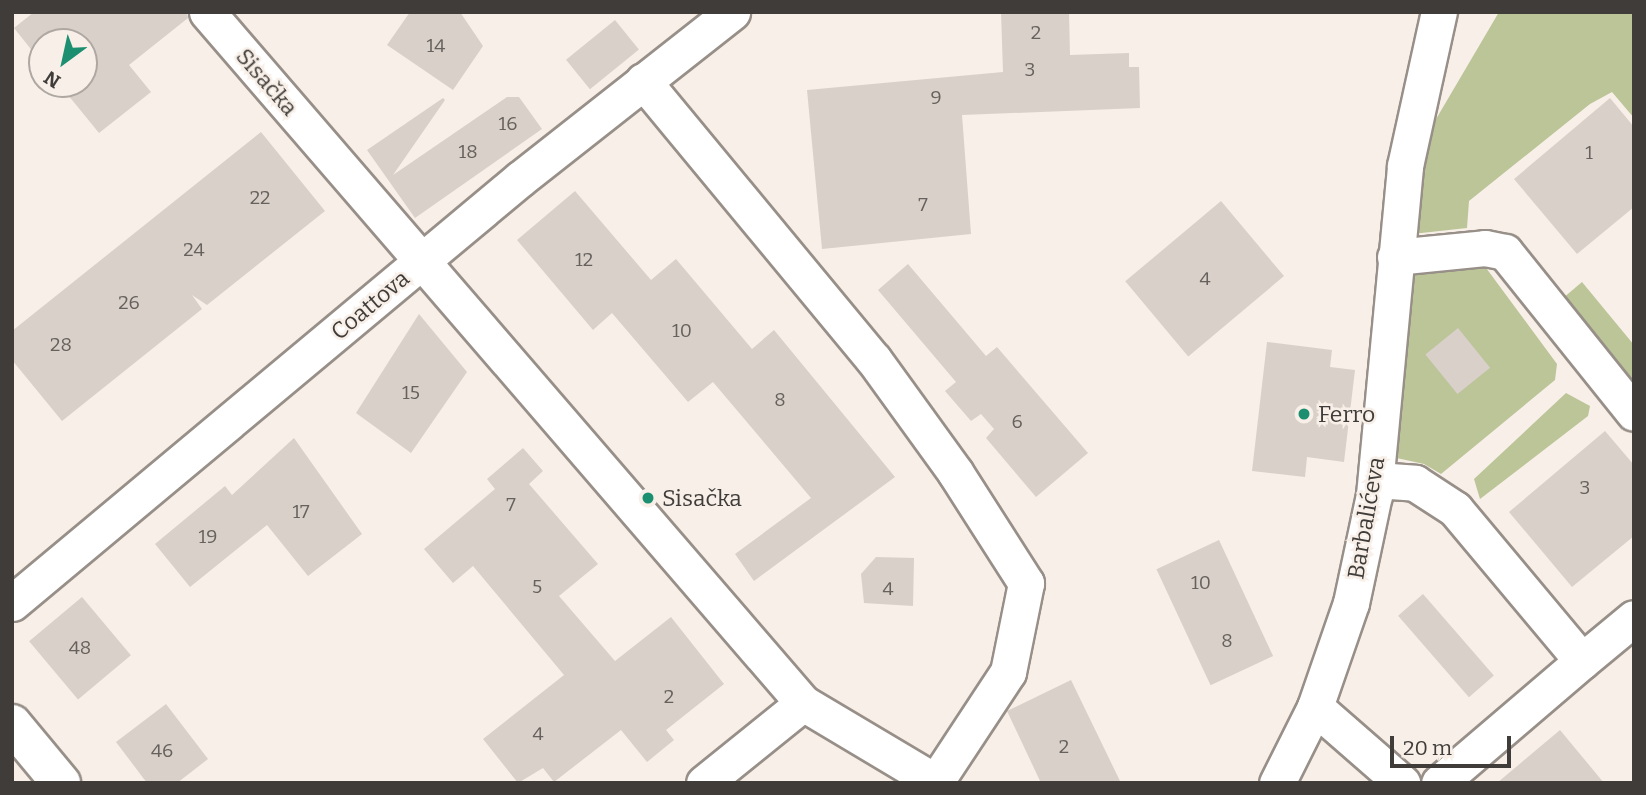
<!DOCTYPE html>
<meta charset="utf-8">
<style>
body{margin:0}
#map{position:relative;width:1646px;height:795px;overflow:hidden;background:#f8efe8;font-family:Bitter,serif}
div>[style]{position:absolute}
.green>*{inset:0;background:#bbc598}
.building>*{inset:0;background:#d9d0c9;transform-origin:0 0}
.roads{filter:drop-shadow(2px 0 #978f88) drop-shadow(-2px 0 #978f88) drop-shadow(0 2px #978f88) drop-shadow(0 -2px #978f88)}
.minor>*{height:35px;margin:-17.5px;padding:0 17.5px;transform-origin:17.5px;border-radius:17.5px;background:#fff}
.tertiary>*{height:38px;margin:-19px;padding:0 19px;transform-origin:19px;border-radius:19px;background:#fff}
.dots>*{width:19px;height:19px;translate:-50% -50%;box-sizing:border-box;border:4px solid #f8efe8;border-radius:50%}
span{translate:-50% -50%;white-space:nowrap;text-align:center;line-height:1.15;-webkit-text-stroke:5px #f8efe8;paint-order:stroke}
.number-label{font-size:19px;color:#66615d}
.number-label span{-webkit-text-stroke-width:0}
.street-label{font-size:23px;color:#3f3c39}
.poi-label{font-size:23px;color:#3f3c39}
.left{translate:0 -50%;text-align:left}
.frame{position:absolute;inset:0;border:14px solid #3f3c39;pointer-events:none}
.north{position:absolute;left:28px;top:28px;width:70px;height:70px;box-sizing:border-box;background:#f8efe8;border:2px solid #aea7a2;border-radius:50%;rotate:213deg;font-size:19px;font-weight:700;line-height:28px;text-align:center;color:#3f3c39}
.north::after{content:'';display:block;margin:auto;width:24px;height:32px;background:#1d8f71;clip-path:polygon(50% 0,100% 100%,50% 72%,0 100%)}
.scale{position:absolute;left:1390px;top:736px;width:121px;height:32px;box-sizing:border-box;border:4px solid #3f3c39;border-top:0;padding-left:9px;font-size:21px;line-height:24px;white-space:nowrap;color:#3f3c39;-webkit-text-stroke:5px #f8efe8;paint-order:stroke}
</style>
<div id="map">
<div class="green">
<div style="clip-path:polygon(1499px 12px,1634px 12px,1634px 118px,1612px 92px,1590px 104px,1469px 201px,1467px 228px,1403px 235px,1409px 165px)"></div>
<div style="clip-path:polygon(1478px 257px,1557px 364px,1555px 380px,1441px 474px,1424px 464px,1383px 455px,1400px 261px)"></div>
<div style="clip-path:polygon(1582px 282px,1634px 345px,1634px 399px,1556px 304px)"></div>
<div style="clip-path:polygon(1566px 393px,1590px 406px,1588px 416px,1480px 499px,1474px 479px)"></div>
</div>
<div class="building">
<div style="clip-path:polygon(34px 12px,187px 12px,188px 18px,129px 65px,151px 92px,99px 133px,59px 84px,84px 84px,84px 42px,42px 42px,42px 63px,14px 28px)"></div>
<div style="clip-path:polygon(410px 12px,460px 12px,483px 46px,453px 90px,387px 45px)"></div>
<div style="clip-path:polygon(1001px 12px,1069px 12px,1070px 55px,1129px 53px,1129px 67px,1139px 67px,1140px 108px,962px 115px,971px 234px,822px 249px,807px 90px,1003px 72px)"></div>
<div style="left:615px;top:20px;width:38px;height:63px;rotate:51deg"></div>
<div style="clip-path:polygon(507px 97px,519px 97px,542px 129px,415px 218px,367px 150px,443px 98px,445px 100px,393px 175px)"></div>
<div style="clip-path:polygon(1610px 98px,1634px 127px,1634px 207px,1577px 254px,1514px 179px)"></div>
<div style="clip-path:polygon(261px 132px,325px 211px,207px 305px,192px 295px,202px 309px,62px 421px,12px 360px,12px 331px)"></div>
<div style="clip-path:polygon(575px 191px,651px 280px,676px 259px,752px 349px,774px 330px,895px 477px,754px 581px,735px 554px,811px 498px,713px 382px,688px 402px,612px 313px,593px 330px,517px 240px)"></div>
<div style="left:1221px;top:201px;width:98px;height:125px;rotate:50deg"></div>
<div style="clip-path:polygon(908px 264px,986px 356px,997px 347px,1088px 453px,1036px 497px,986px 438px,994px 429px,981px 414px,971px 421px,945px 391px,956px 382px,878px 290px)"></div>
<div style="clip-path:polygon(419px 314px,467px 372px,411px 453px,356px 413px)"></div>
<div style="left:1458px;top:328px;width:51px;height:42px;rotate:51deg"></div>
<div style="clip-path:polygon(1267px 342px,1332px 350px,1330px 367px,1355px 370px,1344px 462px,1307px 457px,1305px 477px,1252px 471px)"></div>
<div style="clip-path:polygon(1605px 431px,1634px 465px,1634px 536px,1572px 587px,1509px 512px)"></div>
<div style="clip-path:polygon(294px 438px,362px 534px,308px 576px,267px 525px,190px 587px,155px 544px,225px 486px,232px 495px)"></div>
<div style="clip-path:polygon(523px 448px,543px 471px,529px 484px,598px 564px,559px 596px,615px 661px,671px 617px,724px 684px,666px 730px,674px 740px,647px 762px,621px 730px,554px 782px,543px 768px,518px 783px,483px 739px,564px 675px,473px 566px,453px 583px,424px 549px,495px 489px,487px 479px)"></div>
<div style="left:1219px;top:540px;width:128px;height:69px;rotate:65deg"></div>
<div style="clip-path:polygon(876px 557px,914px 558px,913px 606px,864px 603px,861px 574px)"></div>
<div style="left:1423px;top:594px;width:108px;height:33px;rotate:49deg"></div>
<div style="left:82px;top:597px;width:76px;height:69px;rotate:50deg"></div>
<div style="clip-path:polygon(1071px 680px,1121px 783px,1041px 783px,1007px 711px)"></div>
<div style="clip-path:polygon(166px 704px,208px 759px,177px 783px,147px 783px,116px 742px)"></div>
<div style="clip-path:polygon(1560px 730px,1604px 783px,1497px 783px)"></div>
</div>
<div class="roads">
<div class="minor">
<div style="left:207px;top:12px;width:913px;rotate:49.22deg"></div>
<div style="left:803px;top:703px;width:156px;rotate:30.8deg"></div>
<div style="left:643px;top:81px;width:362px;rotate:50.4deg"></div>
<div style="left:874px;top:360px;width:138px;rotate:54.1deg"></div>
<div style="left:955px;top:472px;width:132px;rotate:57.4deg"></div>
<div style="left:1026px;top:583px;width:91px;rotate:101.4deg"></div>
<div style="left:1008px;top:672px;width:131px;rotate:123.4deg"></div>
<div style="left:1395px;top:257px;width:90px;rotate:-5.7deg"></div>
<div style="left:1485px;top:248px;width:20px;rotate:11deg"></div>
<div style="left:1505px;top:252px;width:206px;rotate:51.3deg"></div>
<div style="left:1376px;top:480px;width:39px;rotate:4deg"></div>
<div style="left:1415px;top:483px;width:48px;rotate:33deg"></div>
<div style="left:1455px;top:509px;width:198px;rotate:50.1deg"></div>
<div style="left:1582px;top:661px;width:188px;rotate:139.5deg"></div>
<div style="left:12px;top:603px;width:662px;rotate:-39.85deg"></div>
<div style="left:520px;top:179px;width:270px;rotate:-38.2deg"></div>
<div style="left:1582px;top:661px;width:67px;rotate:-39.6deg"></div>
<div style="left:1315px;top:707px;width:116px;rotate:41.1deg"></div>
<div style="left:704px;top:783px;width:127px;rotate:-38.9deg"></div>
<div style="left:1277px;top:783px;width:85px;rotate:-63.4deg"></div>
<div style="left:1315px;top:707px;width:110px;rotate:-70.9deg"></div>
<div style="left:1351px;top:603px;width:110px;rotate:-78deg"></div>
<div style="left:1374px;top:495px;width:330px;rotate:-84.6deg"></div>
<div style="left:1405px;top:166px;width:158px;rotate:-77.6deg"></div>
</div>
<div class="tertiary">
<div style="left:12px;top:724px;width:77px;rotate:50.3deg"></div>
</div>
</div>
<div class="dots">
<div style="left:1304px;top:414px;background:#1d8f71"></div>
<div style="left:648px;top:498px;background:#1d8f71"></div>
</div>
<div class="number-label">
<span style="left:1036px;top:33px">2</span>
<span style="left:436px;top:46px">14</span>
<span style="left:1030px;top:70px">3</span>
<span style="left:936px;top:98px">9</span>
<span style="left:508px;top:124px">16</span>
<span style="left:468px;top:152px">18</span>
<span style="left:1589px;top:153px">1</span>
<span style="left:260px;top:198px">22</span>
<span style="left:923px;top:205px">7</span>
<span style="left:194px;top:250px">24</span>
<span style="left:584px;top:260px">12</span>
<span style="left:1205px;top:279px">4</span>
<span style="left:129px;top:303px">26</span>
<span style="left:682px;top:331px">10</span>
<span style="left:61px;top:345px">28</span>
<span style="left:411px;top:393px">15</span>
<span style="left:780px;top:400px">8</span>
<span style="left:1017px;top:422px">6</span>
<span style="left:1585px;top:488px">3</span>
<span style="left:511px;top:505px">7</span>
<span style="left:301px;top:512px">17</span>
<span style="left:208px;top:537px">19</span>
<span style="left:1201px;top:583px">10</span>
<span style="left:537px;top:587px">5</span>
<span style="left:888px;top:589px">4</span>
<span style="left:1227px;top:641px">8</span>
<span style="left:80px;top:648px">48</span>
<span style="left:669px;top:697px">2</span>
<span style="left:538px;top:734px">4</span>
<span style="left:1064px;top:747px">2</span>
<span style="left:162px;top:751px">46</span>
</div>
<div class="street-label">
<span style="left:267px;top:82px;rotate:49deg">Sisačka</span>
<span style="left:370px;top:305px;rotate:-40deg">Coattova</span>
<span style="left:1366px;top:518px;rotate:-80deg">Barbalićeva</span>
</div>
<div class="poi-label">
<span class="left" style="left:1318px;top:414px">Ferro</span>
<span class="left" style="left:662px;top:498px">Sisačka</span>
</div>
<div class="frame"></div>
<div class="north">N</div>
<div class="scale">20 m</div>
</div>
